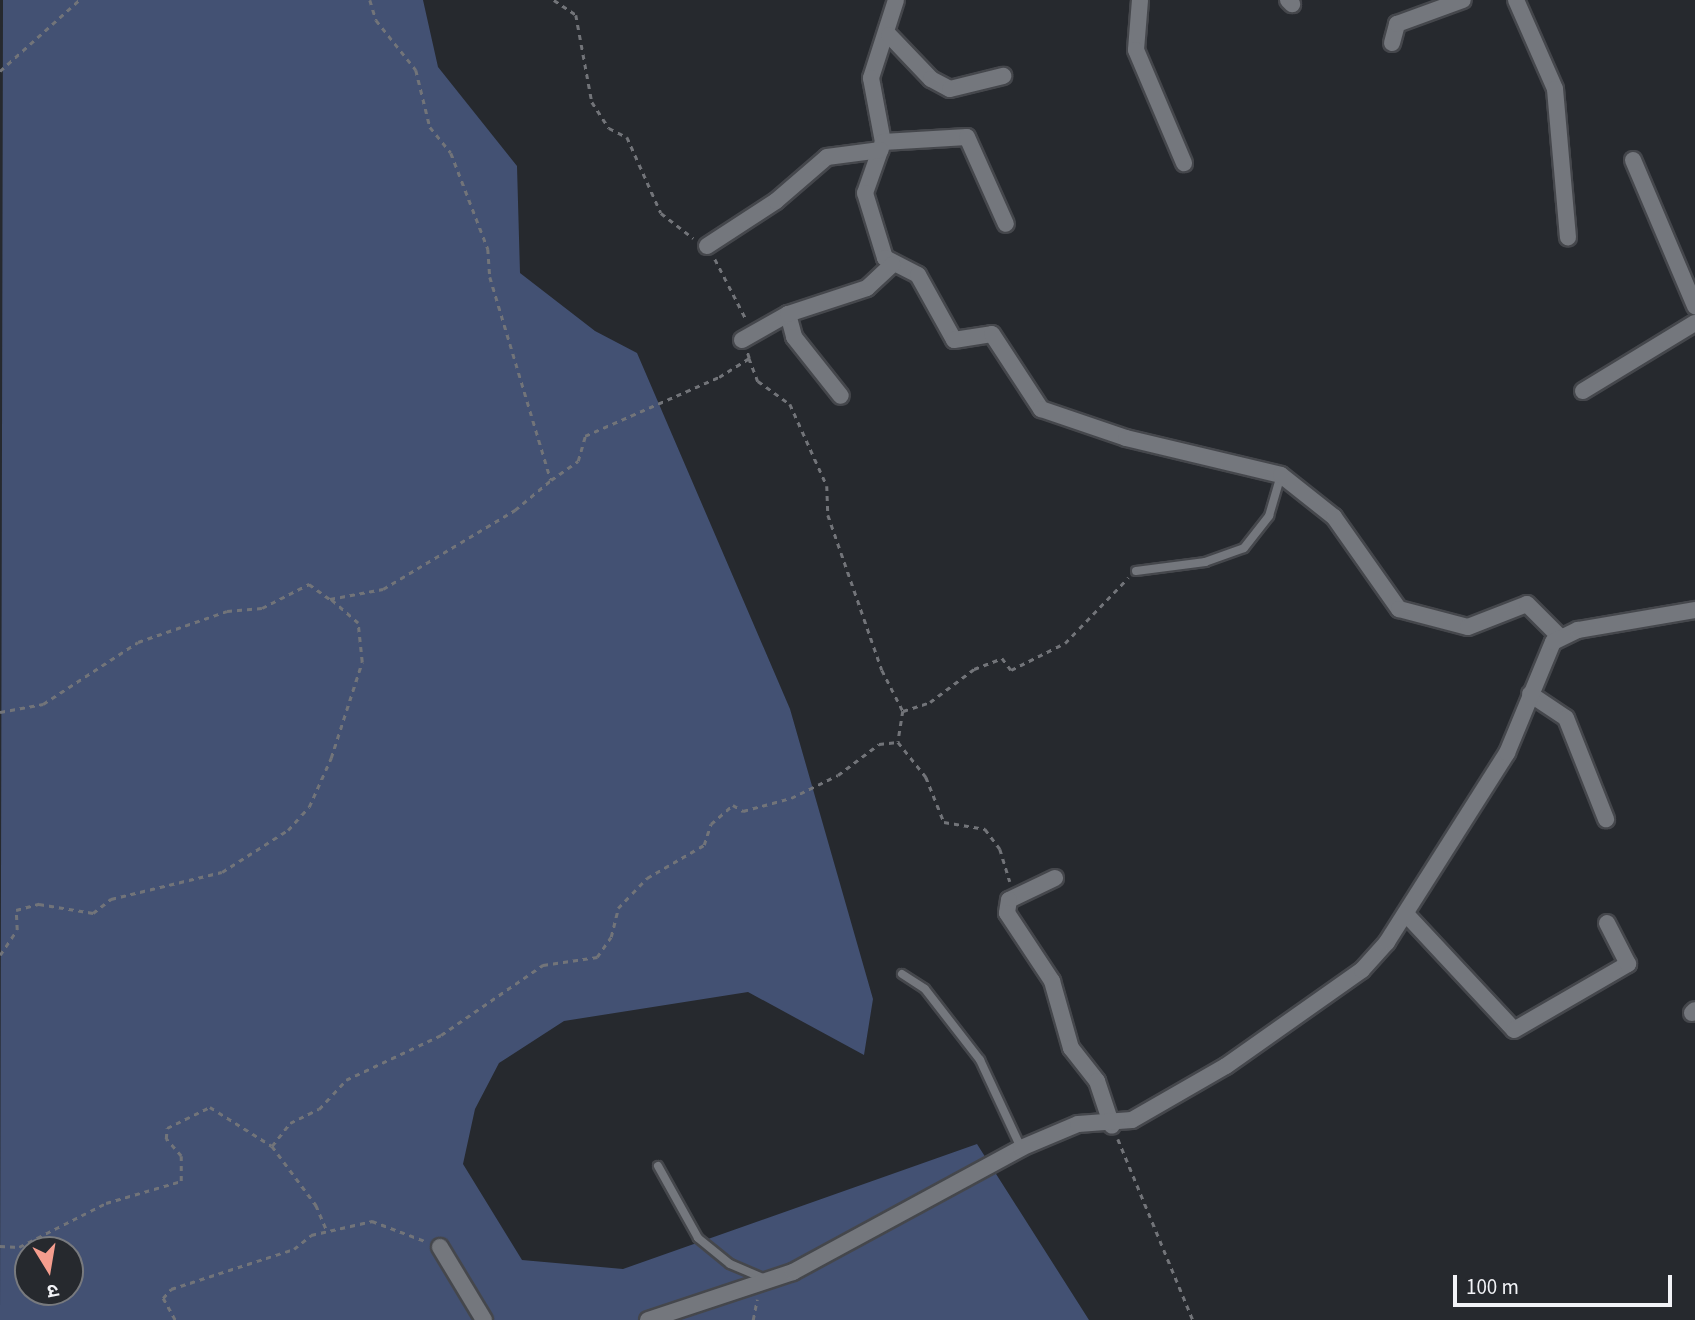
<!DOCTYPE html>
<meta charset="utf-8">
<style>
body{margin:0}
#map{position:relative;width:1695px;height:1320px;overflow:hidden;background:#26292e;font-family:"Source Sans 3","Noto Sans Devanagari",sans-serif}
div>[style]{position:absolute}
.green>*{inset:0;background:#435173}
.path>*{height:2.5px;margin-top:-1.25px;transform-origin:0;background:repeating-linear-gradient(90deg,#727479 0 5px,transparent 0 10px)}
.roads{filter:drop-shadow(2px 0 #45474c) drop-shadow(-2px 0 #45474c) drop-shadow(0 2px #45474c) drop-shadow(0 -2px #45474c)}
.lane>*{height:8px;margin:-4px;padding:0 4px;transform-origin:4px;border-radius:4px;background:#74777d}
.street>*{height:16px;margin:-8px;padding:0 8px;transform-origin:8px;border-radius:8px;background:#74777d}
span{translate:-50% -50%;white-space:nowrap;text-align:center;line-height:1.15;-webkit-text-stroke:7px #26292e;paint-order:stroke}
.north{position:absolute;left:14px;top:1236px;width:70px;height:70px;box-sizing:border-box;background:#26292e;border:2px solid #787a7e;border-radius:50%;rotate:169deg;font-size:19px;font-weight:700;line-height:28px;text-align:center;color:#f2f3f7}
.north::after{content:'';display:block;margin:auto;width:24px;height:32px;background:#f59d8e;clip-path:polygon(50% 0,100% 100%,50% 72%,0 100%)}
.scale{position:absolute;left:1453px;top:1275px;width:219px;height:32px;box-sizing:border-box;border:4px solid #f2f3f7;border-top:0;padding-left:9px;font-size:21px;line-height:24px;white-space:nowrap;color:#f2f3f7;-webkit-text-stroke:5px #26292e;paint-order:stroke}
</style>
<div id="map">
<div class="green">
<div style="clip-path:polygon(evenodd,3px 0,423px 0,438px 67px,517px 166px,520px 273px,595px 331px,637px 353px,790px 709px,873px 999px,864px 1055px,748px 992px,564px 1021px,499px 1063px,475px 1109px,463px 1164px,522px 1260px,623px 1269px,977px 1144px,1089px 1320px,0 1320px,3px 0,28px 1250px,70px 1250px,70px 1292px,28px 1292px,28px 1250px)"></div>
</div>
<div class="path">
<div style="left:370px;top:0;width:21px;rotate:73deg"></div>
<div style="left:376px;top:20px;width:64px;rotate:51.3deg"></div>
<div style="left:416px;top:70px;width:59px;rotate:76.2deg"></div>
<div style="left:430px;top:127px;width:33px;rotate:51deg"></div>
<div style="left:451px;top:153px;width:103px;rotate:68.9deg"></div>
<div style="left:488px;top:249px;width:28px;rotate:86deg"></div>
<div style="left:490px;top:277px;width:212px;rotate:73.3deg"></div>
<div style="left:551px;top:480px;width:33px;rotate:-35deg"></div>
<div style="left:578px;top:461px;width:26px;rotate:-74deg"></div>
<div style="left:585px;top:436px;width:146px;rotate:-23.8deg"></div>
<div style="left:719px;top:377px;width:36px;rotate:-32deg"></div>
<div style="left:749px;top:358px;width:6px;rotate:-108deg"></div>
<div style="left:554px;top:0;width:27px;rotate:34deg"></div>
<div style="left:576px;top:15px;width:88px;rotate:79.6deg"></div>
<div style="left:592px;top:102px;width:31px;rotate:57deg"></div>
<div style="left:609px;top:128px;width:20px;rotate:27deg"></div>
<div style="left:627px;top:137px;width:83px;rotate:65.9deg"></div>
<div style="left:661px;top:213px;width:41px;rotate:38deg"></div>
<div style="left:0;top:71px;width:106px;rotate:-41.9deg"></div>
<div style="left:715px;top:259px;width:68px;rotate:62.7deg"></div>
<div style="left:749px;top:358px;width:25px;rotate:69deg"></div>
<div style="left:758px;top:381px;width:39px;rotate:36deg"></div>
<div style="left:790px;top:404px;width:90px;rotate:65.7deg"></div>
<div style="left:827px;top:486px;width:29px;rotate:88deg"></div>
<div style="left:828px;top:515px;width:164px;rotate:70.8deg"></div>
<div style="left:882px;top:670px;width:46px;rotate:62.9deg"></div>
<div style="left:903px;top:711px;width:31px;rotate:99deg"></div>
<div style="left:898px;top:742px;width:45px;rotate:51.3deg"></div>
<div style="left:926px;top:777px;width:48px;rotate:68.2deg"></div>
<div style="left:944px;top:822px;width:42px;rotate:9.7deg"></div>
<div style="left:985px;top:829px;width:25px;rotate:53deg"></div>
<div style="left:1000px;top:849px;width:34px;rotate:73deg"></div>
<div style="left:903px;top:711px;width:28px;rotate:-18deg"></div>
<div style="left:930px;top:702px;width:55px;rotate:-36.9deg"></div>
<div style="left:974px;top:669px;width:30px;rotate:-21deg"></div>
<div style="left:1002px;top:658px;width:15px;rotate:53deg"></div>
<div style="left:1011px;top:670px;width:60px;rotate:-26.6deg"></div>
<div style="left:1065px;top:643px;width:91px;rotate:-45.9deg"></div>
<div style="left:0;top:712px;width:44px;rotate:-10.5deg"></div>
<div style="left:43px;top:704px;width:113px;rotate:-33.1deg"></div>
<div style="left:138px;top:642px;width:94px;rotate:-19.2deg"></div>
<div style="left:227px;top:611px;width:35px;rotate:-5deg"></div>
<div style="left:262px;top:608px;width:53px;rotate:-27.1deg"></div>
<div style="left:309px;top:584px;width:26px;rotate:36deg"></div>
<div style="left:330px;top:599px;width:54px;rotate:-10.7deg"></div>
<div style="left:383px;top:589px;width:154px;rotate:-30.9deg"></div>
<div style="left:515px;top:510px;width:47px;rotate:-39.8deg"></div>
<div style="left:0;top:955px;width:30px;rotate:-56deg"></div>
<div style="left:17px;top:930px;width:20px;rotate:-93deg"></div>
<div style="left:16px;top:910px;width:24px;rotate:-15deg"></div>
<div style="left:39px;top:904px;width:55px;rotate:9.5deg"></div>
<div style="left:93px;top:913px;width:23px;rotate:-38deg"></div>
<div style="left:111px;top:899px;width:114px;rotate:-13.7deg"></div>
<div style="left:222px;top:872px;width:78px;rotate:-32.5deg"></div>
<div style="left:288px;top:830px;width:31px;rotate:-48deg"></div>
<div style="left:309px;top:807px;width:54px;rotate:-65.8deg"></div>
<div style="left:331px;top:758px;width:101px;rotate:-72.1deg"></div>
<div style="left:362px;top:662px;width:39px;rotate:-96deg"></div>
<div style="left:358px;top:623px;width:37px;rotate:-139deg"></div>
<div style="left:1118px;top:1139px;width:196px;rotate:67.5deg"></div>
<div style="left:272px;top:1146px;width:74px;rotate:53.3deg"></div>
<div style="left:316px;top:1205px;width:28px;rotate:67deg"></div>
<div style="left:0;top:1246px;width:19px;rotate:3deg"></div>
<div style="left:19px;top:1247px;width:97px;rotate:-26.8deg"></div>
<div style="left:106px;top:1203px;width:78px;rotate:-16.3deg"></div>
<div style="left:181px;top:1181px;width:25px;rotate:-90deg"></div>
<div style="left:181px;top:1156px;width:23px;rotate:-131deg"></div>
<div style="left:166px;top:1139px;width:11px;rotate:-85deg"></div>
<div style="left:167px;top:1128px;width:48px;rotate:-26deg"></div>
<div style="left:210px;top:1107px;width:73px;rotate:32.2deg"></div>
<div style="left:272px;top:1146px;width:29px;rotate:-52deg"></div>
<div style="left:290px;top:1123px;width:32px;rotate:-26deg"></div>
<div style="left:319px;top:1109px;width:40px;rotate:-47deg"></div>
<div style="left:346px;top:1080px;width:105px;rotate:-25.3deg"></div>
<div style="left:441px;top:1035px;width:124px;rotate:-34.5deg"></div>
<div style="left:543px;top:965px;width:55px;rotate:-8.4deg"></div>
<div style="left:597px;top:957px;width:24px;rotate:-55deg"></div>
<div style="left:611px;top:937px;width:30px;rotate:-76deg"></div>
<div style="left:618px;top:908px;width:42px;rotate:-46deg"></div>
<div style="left:647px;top:878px;width:66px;rotate:-30.1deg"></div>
<div style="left:704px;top:845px;width:22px;rotate:-72deg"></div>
<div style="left:711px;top:824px;width:29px;rotate:-41deg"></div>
<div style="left:733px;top:805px;width:12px;rotate:31deg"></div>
<div style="left:743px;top:811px;width:50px;rotate:-15.2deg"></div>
<div style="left:791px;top:798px;width:52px;rotate:-26.1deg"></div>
<div style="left:838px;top:775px;width:51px;rotate:-37.1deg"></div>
<div style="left:879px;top:744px;width:19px;rotate:-6deg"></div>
<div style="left:175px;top:1320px;width:25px;rotate:-119deg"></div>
<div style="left:163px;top:1298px;width:12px;rotate:-48deg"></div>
<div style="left:171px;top:1289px;width:129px;rotate:-18deg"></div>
<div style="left:294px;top:1249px;width:22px;rotate:-39deg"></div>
<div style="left:311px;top:1235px;width:63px;rotate:-12.9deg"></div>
<div style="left:372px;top:1221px;width:57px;rotate:20.7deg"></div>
<div style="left:753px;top:1320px;width:21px;rotate:-79deg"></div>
</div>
<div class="roads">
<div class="lane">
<div style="left:1136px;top:571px;width:70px;rotate:-7.4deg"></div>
<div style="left:1205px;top:562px;width:41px;rotate:-19.7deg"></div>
<div style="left:1244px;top:548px;width:41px;rotate:-52deg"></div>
<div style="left:1269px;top:516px;width:43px;rotate:-73.7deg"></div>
<div style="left:902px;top:974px;width:27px;rotate:33deg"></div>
<div style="left:925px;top:989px;width:90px;rotate:52.2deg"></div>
<div style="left:980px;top:1060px;width:97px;rotate:65deg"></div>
<div style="left:658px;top:1166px;width:82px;rotate:60.9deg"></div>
<div style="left:698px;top:1238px;width:41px;rotate:39.1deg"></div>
<div style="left:730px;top:1264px;width:38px;rotate:23deg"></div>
</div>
<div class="street">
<div style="left:896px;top:0;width:82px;rotate:107.8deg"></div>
<div style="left:871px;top:78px;width:65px;rotate:79.4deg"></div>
<div style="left:883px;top:142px;width:54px;rotate:109.4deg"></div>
<div style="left:865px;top:193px;width:68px;rotate:72.9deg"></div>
<div style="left:885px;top:258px;width:37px;rotate:27deg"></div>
<div style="left:918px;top:275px;width:74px;rotate:61deg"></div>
<div style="left:954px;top:340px;width:38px;rotate:-9deg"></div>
<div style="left:992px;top:334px;width:90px;rotate:56.8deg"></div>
<div style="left:1041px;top:409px;width:90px;rotate:18.8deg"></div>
<div style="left:1126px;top:438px;width:159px;rotate:13.4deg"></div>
<div style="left:1281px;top:475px;width:68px;rotate:38.4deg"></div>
<div style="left:1334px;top:517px;width:113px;rotate:54.8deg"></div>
<div style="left:1399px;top:609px;width:71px;rotate:14.6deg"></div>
<div style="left:1468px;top:627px;width:63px;rotate:-21.3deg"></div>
<div style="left:1527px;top:604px;width:47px;rotate:45deg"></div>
<div style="left:1140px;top:0;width:50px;rotate:94.6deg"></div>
<div style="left:1136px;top:50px;width:123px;rotate:67deg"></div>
<div style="left:1288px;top:0;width:6px;rotate:45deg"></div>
<div style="left:1516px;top:0;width:97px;rotate:66.3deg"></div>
<div style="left:1555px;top:89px;width:149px;rotate:85deg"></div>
<div style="left:889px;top:35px;width:61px;rotate:46.3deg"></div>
<div style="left:931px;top:79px;width:21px;rotate:28deg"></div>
<div style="left:950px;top:89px;width:55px;rotate:-13.8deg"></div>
<div style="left:1392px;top:43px;width:20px;rotate:-75deg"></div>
<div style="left:1397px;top:24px;width:70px;rotate:-20deg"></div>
<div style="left:883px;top:142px;width:84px;rotate:-3.4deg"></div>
<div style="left:967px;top:137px;width:95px;rotate:65.9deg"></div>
<div style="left:1633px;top:160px;width:159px;rotate:67deg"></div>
<div style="left:707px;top:246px;width:82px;rotate:-33.1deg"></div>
<div style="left:776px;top:201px;width:67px;rotate:-40.8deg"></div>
<div style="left:827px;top:157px;width:54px;rotate:-7.4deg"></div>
<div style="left:788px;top:314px;width:24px;rotate:75deg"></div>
<div style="left:794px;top:337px;width:75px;rotate:51.5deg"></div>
<div style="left:742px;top:340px;width:53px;rotate:-29.5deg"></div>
<div style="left:788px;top:314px;width:83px;rotate:-18.2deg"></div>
<div style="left:867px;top:288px;width:35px;rotate:-43deg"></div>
<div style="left:1583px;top:391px;width:131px;rotate:-31.3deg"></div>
<div style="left:1530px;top:694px;width:43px;rotate:33.7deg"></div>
<div style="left:1566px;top:718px;width:109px;rotate:68.4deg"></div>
<div style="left:1055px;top:878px;width:51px;rotate:154.4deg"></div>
<div style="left:1009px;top:900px;width:13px;rotate:99deg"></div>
<div style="left:1007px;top:913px;width:82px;rotate:56.5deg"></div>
<div style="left:1052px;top:981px;width:70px;rotate:74.2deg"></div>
<div style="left:1071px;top:1048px;width:42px;rotate:51.8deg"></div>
<div style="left:1097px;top:1081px;width:47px;rotate:71.6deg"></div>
<div style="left:1406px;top:914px;width:158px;rotate:47deg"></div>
<div style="left:1514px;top:1030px;width:132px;rotate:-30.1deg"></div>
<div style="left:1628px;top:964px;width:46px;rotate:-117.1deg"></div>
<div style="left:1692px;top:1013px;width:4px;rotate:-45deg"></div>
<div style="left:440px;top:1247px;width:85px;rotate:58.9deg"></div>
<div style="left:648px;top:1320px;width:153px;rotate:-18.3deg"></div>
<div style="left:793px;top:1272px;width:260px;rotate:-28.5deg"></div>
<div style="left:1021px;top:1148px;width:62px;rotate:-22.8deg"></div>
<div style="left:1078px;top:1124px;width:54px;rotate:-4.2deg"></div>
<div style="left:1132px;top:1120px;width:108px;rotate:-29.9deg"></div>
<div style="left:1226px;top:1066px;width:166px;rotate:-35.2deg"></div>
<div style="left:1362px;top:970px;width:38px;rotate:-48deg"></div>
<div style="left:1387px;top:942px;width:224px;rotate:-57.6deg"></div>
<div style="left:1507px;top:753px;width:120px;rotate:-67.5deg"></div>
<div style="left:1553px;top:642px;width:28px;rotate:-26deg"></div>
<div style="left:1578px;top:630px;width:119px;rotate:-9.7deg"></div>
</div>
</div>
<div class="north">उ</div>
<div class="scale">100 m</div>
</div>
